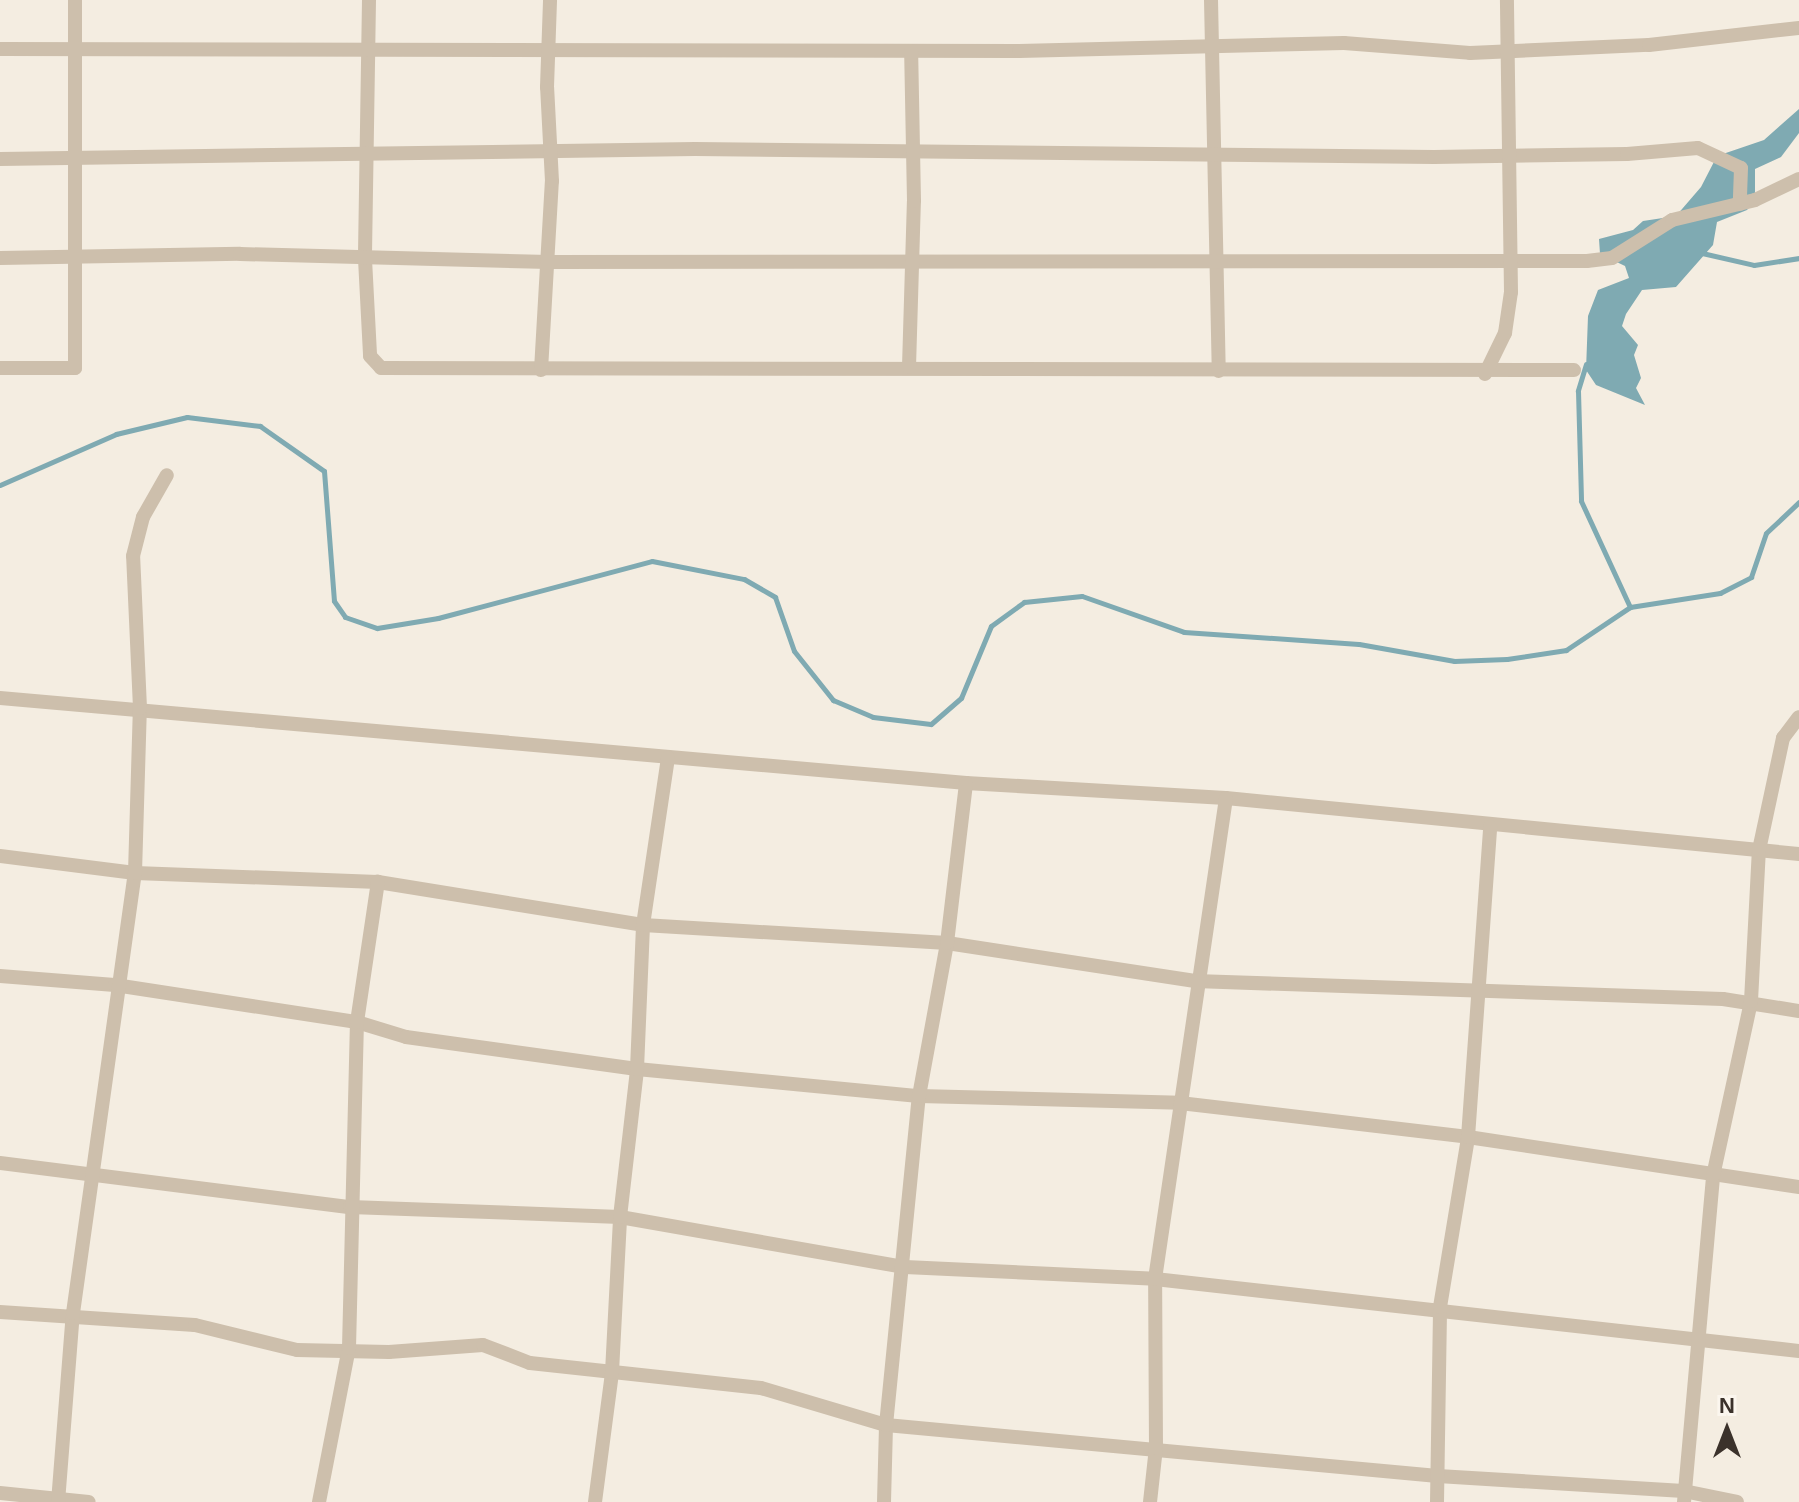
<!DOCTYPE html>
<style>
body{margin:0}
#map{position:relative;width:1799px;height:1502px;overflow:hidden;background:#f4ede1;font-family:Arial,sans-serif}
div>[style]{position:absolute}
.water>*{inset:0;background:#7faab2}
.stream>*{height:5px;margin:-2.5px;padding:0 2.5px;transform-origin:2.5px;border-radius:2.5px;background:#7faab2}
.minor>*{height:14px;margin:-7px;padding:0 7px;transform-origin:7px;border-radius:7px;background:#cdbfac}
span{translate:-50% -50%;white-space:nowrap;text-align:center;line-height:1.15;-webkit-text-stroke:6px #fbf6ee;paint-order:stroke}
.north{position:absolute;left:1687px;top:1390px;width:80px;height:80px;-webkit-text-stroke:6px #fbf6ee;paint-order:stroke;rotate:0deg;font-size:22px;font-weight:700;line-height:32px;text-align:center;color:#3b322b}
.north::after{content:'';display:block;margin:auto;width:28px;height:36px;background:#3b322b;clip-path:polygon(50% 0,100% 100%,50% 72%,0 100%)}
</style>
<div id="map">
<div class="water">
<div style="clip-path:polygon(1799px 109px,1799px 133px,1781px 157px,1755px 169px,1755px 200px,1747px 210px,1717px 222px,1713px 245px,1676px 287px,1642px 290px,1626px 314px,1622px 326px,1638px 345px,1634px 355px,1641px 378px,1636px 388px,1645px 405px,1596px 385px,1586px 370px,1588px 316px,1598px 290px,1629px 278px,1625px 266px,1600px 254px,1599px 239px,1633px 230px,1643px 221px,1676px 216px,1701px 187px,1717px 156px,1764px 140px)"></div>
</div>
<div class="stream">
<div style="left:1702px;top:253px;width:53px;rotate:13deg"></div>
<div style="left:1754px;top:265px;width:46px;rotate:-8.8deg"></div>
<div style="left:1586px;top:364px;width:28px;rotate:107deg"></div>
<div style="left:1578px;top:391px;width:110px;rotate:88.4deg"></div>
<div style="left:1581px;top:501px;width:117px;rotate:65.2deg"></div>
<div style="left:0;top:485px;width:127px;rotate:-23.7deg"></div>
<div style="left:116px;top:434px;width:73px;rotate:-13.5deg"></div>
<div style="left:187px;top:417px;width:74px;rotate:7deg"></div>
<div style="left:260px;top:426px;width:78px;rotate:35.1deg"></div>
<div style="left:324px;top:471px;width:130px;rotate:85.6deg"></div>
<div style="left:334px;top:601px;width:19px;rotate:55deg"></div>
<div style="left:345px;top:617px;width:34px;rotate:19deg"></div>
<div style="left:377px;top:628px;width:62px;rotate:-9.3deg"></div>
<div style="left:438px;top:618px;width:221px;rotate:-14.9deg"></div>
<div style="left:652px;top:561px;width:94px;rotate:11.1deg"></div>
<div style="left:744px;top:579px;width:36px;rotate:30deg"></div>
<div style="left:775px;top:597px;width:57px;rotate:70.6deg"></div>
<div style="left:794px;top:651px;width:63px;rotate:51.5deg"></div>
<div style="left:833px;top:700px;width:43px;rotate:23deg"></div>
<div style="left:873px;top:717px;width:58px;rotate:6.9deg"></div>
<div style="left:931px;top:724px;width:40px;rotate:-41deg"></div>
<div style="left:961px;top:698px;width:78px;rotate:-67.4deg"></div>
<div style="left:991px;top:626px;width:41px;rotate:-36deg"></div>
<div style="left:1024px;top:602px;width:58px;rotate:-5.9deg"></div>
<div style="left:1082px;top:596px;width:108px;rotate:19.4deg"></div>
<div style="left:1184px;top:632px;width:175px;rotate:3.9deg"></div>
<div style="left:1359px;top:644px;width:97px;rotate:10.1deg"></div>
<div style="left:1454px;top:661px;width:53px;rotate:-2.2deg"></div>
<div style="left:1507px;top:659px;width:60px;rotate:-8.7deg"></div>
<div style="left:1566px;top:650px;width:77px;rotate:-33.9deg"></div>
<div style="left:1630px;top:607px;width:91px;rotate:-8.8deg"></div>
<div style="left:1720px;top:593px;width:35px;rotate:-27deg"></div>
<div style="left:1751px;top:577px;width:46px;rotate:-71.2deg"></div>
<div style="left:1766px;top:533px;width:45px;rotate:-43.2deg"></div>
</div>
<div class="minor">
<div style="left:369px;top:0;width:259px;rotate:90.9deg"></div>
<div style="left:365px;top:259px;width:97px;rotate:87deg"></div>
<div style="left:370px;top:356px;width:16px;rotate:47deg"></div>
<div style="left:381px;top:368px;width:1193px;rotate:0.1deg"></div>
<div style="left:1211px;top:0;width:371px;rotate:88.8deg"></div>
<div style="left:0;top:49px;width:1019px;rotate:0.11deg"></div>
<div style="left:1019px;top:51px;width:325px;rotate:-1.4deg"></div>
<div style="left:1344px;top:43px;width:126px;rotate:4.5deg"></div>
<div style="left:1470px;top:53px;width:179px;rotate:-2.6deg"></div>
<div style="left:1649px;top:45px;width:151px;rotate:-6.5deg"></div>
<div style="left:0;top:159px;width:695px;rotate:-0.82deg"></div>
<div style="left:695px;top:149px;width:739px;rotate:0.62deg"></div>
<div style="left:1434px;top:157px;width:193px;rotate:-0.9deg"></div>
<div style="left:1627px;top:154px;width:71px;rotate:-4.8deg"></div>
<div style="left:1698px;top:148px;width:47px;rotate:24.9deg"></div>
<div style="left:1741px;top:168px;width:36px;rotate:92deg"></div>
<div style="left:0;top:258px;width:240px;rotate:-1deg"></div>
<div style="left:240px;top:254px;width:309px;rotate:1.5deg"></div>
<div style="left:549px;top:262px;width:1038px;rotate:-0.06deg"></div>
<div style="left:1587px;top:261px;width:25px;rotate:-7deg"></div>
<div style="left:1612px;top:258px;width:71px;rotate:-32.3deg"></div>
<div style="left:1672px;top:220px;width:85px;rotate:-13.5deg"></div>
<div style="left:1755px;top:200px;width:49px;rotate:-25.5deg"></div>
<div style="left:909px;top:367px;width:166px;rotate:-88.3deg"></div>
<div style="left:914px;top:201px;width:150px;rotate:-91.1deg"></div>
<div style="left:0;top:368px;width:75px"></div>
<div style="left:75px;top:368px;width:368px;rotate:-90deg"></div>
<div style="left:541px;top:370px;width:189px;rotate:-86.7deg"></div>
<div style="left:552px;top:181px;width:94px;rotate:-93deg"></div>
<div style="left:547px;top:87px;width:87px;rotate:-88deg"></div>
<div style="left:1485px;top:374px;width:46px;rotate:-64deg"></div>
<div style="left:1505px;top:333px;width:41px;rotate:-81.7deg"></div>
<div style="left:1511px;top:292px;width:292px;rotate:-90.8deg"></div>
<div style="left:0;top:698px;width:970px;rotate:5.03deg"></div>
<div style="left:966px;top:783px;width:260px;rotate:3.3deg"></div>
<div style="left:1226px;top:798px;width:576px;rotate:5.58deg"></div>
<div style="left:0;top:856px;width:136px;rotate:7.2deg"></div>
<div style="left:135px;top:873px;width:243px;rotate:2.1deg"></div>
<div style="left:378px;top:882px;width:268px;rotate:9.2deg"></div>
<div style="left:643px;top:925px;width:305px;rotate:3.4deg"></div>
<div style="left:947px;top:943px;width:251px;rotate:8.7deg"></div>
<div style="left:1195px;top:981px;width:528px;rotate:1.95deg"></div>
<div style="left:1723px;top:999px;width:77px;rotate:9deg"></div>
<div style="left:0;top:976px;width:115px;rotate:4.5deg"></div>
<div style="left:115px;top:985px;width:245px;rotate:8.7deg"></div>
<div style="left:357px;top:1022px;width:51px;rotate:17deg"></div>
<div style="left:406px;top:1037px;width:233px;rotate:7.9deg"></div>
<div style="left:637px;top:1069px;width:283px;rotate:5.5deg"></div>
<div style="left:919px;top:1096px;width:261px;rotate:1.5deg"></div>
<div style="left:1180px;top:1103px;width:290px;rotate:6.7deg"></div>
<div style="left:1468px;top:1137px;width:335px;rotate:8.6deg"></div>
<div style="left:0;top:1163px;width:353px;rotate:7.2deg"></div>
<div style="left:350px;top:1207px;width:270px;rotate:2.1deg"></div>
<div style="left:620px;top:1217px;width:289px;rotate:10deg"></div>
<div style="left:905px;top:1267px;width:250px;rotate:2.7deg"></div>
<div style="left:1155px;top:1279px;width:648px;rotate:6.38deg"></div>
<div style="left:0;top:1312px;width:195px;rotate:3.8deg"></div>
<div style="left:195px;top:1325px;width:105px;rotate:13.8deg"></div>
<div style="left:297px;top:1350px;width:92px;rotate:1.2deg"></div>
<div style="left:389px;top:1352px;width:94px;rotate:-4.3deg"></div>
<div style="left:483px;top:1345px;width:50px;rotate:21deg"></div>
<div style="left:530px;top:1363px;width:232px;rotate:6.2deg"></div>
<div style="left:761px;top:1388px;width:130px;rotate:16.5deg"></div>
<div style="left:886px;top:1425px;width:554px;rotate:5.28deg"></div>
<div style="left:1438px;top:1476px;width:246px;rotate:3.5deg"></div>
<div style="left:1684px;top:1491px;width:54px;rotate:11.7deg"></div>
<div style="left:0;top:1493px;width:89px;rotate:5.8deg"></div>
<div style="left:58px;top:1502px;width:190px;rotate:-85.5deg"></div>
<div style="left:73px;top:1313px;width:444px;rotate:-82deg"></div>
<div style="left:135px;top:873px;width:165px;rotate:-88.3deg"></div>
<div style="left:140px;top:708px;width:152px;rotate:-92.6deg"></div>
<div style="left:133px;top:556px;width:40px;rotate:-75.6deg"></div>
<div style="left:143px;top:517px;width:48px;rotate:-60.3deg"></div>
<div style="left:319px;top:1502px;width:157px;rotate:-79deg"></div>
<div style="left:349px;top:1348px;width:326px;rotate:-88.6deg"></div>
<div style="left:357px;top:1022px;width:142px;rotate:-81.5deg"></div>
<div style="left:595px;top:1502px;width:131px;rotate:-82.5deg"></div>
<div style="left:612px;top:1372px;width:155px;rotate:-87deg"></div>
<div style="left:620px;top:1217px;width:149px;rotate:-83.4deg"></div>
<div style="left:637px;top:1069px;width:144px;rotate:-87.6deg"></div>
<div style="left:643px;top:925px;width:169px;rotate:-81.5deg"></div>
<div style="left:884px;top:1502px;width:77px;rotate:-88.5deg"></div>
<div style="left:886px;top:1425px;width:331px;rotate:-84.3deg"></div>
<div style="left:919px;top:1096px;width:156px;rotate:-79.6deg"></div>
<div style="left:947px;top:943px;width:161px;rotate:-83.2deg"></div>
<div style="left:1150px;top:1502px;width:54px;rotate:-83.7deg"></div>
<div style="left:1156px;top:1448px;width:169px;rotate:-90.3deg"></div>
<div style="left:1155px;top:1279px;width:486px;rotate:-81.6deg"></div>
<div style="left:1437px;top:1502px;width:195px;rotate:-89.1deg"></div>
<div style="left:1440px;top:1307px;width:172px;rotate:-80.6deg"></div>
<div style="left:1468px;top:1137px;width:311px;rotate:-85.9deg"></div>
<div style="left:1684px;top:1502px;width:327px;rotate:-84.9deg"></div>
<div style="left:1713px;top:1176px;width:179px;rotate:-77.7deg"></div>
<div style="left:1751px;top:1001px;width:151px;rotate:-87deg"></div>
<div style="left:1759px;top:850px;width:115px;rotate:-77.9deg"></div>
<div style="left:1783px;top:738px;width:26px;rotate:-53deg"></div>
</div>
<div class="north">N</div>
</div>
